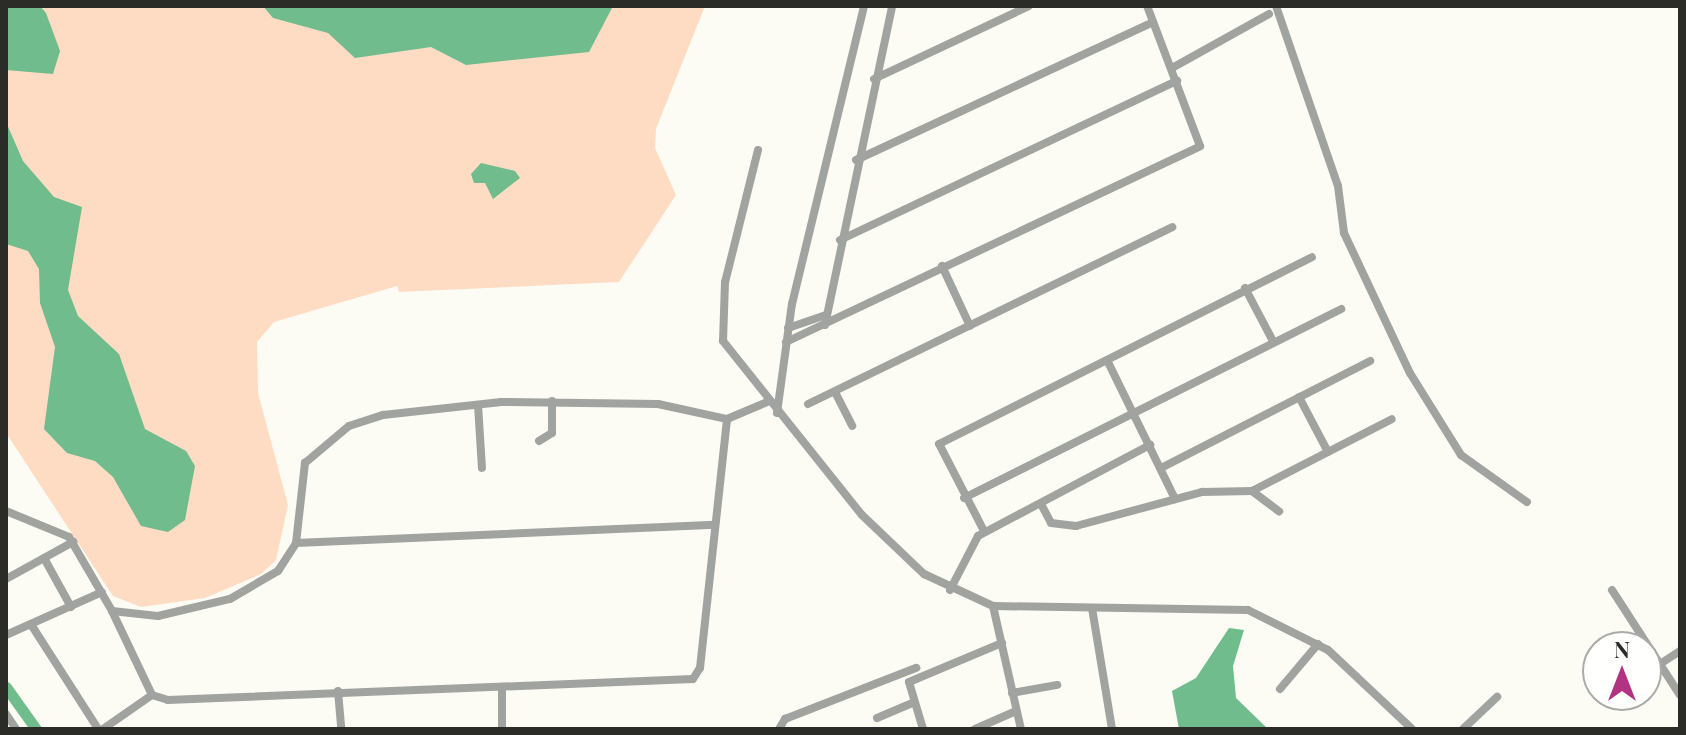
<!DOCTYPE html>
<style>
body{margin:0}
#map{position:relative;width:1686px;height:735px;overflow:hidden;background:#fcfcf4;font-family:"Playfair Display",serif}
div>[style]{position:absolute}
.green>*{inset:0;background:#fedcc3}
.water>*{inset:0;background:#70bc8d}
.canal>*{height:11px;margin:-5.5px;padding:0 5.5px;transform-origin:5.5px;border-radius:5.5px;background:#70bc8d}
.minor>*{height:8px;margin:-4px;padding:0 4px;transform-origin:4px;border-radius:4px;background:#a1a3a0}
span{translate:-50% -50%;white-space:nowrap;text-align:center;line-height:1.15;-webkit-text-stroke:8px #fffffe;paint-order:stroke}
.frame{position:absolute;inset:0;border:8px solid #2b2b28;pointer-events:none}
.north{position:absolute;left:1582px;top:631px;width:80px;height:80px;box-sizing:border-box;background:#fffffe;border:2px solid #aaaaa8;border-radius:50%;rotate:0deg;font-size:22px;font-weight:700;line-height:32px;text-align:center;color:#2b2b28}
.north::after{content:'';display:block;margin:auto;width:28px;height:36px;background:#b13382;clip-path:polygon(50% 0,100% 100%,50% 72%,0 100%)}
</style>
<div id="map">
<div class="green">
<div style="clip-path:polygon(6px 6px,705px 6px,656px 129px,655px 148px,676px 195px,619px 282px,399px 292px,397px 286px,274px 322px,257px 342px,258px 393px,288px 505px,276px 560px,261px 574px,205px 598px,141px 607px,113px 596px,6px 433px)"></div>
</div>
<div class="water">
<div style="clip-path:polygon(6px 6px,40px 6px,46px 13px,60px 51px,53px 74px,6px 70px)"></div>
<div style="clip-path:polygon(263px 6px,613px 6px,589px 52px,466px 65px,431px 47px,355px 58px,328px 33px,273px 18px)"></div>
<div style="clip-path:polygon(6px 122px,23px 161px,54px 197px,82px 207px,68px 290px,78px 316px,119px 354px,145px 429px,186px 451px,195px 466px,185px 520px,168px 532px,141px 526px,113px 477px,95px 461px,67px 453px,44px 429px,55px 347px,40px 303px,39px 269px,28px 251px,6px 244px)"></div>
<div style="clip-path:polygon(481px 163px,515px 171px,520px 178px,493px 199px,485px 183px,474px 183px,471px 174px)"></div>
<div style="clip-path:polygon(1229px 628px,1244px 630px,1233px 666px,1236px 698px,1268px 729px,1179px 729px,1172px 691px,1196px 678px)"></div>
</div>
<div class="canal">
<div style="left:6px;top:687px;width:52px;rotate:54.5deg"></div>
</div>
<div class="minor">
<div style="left:1276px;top:6px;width:190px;rotate:71deg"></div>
<div style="left:1338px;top:186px;width:47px;rotate:82.7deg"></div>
<div style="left:1344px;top:233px;width:155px;rotate:64.8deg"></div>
<div style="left:1410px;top:373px;width:97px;rotate:58.1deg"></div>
<div style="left:1461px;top:455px;width:81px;rotate:35.5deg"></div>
<div style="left:1172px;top:68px;width:111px;rotate:-29.1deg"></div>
<div style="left:874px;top:79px;width:171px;rotate:-25.2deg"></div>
<div style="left:758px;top:150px;width:136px;rotate:104deg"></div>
<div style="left:725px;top:282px;width:59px;rotate:91.9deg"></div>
<div style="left:723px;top:341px;width:223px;rotate:51.4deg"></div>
<div style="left:862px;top:515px;width:86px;rotate:43.6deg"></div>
<div style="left:924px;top:574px;width:76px;rotate:24.9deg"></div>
<div style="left:993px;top:606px;width:255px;rotate:0.9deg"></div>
<div style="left:1248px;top:610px;width:89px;rotate:26.6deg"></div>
<div style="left:1328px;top:650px;width:115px;rotate:43.2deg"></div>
<div style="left:856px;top:160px;width:327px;rotate:-24.9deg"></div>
<div style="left:840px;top:240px;width:373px;rotate:-25.3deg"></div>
<div style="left:942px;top:266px;width:66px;rotate:65deg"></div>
<div style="left:1245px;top:288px;width:60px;rotate:62.2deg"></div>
<div style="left:825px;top:325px;width:326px;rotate:-78.1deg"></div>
<div style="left:788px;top:328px;width:40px;rotate:-18.9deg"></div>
<div style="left:786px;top:342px;width:458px;rotate:-25.3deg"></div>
<div style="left:1200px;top:146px;width:150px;rotate:-110.7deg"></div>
<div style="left:1107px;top:360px;width:155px;rotate:63.9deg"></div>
<div style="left:835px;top:392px;width:38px;rotate:63deg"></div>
<div style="left:1299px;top:397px;width:62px;rotate:62.2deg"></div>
<div style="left:808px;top:404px;width:405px;rotate:-25.9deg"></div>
<div style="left:478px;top:405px;width:63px;rotate:86.4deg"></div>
<div style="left:777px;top:413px;width:110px;rotate:-82.2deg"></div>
<div style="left:792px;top:304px;width:307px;rotate:-76.4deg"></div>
<div style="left:539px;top:441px;width:15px;rotate:-32deg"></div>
<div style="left:552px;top:433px;width:32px;rotate:-90deg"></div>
<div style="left:1161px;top:468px;width:235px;rotate:-27.1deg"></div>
<div style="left:1252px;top:491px;width:34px;rotate:37deg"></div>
<div style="left:964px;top:498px;width:422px;rotate:-26.6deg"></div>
<div style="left:1041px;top:504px;width:21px;rotate:62deg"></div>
<div style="left:1051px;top:523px;width:25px;rotate:7deg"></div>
<div style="left:1076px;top:526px;width:131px;rotate:-15.1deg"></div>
<div style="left:1202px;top:492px;width:50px;rotate:-1.1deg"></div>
<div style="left:1252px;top:491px;width:157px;rotate:-27.2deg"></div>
<div style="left:6px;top:511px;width:68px;rotate:22.4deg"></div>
<div style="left:69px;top:537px;width:86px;rotate:59.8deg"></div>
<div style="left:112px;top:611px;width:46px;rotate:6.2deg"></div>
<div style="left:158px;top:616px;width:74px;rotate:-13.3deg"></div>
<div style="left:230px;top:599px;width:56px;rotate:-30.3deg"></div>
<div style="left:278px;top:571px;width:33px;rotate:-57deg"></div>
<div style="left:296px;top:543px;width:81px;rotate:-83.6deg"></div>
<div style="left:305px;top:463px;width:57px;rotate:-40.1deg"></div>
<div style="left:349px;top:426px;width:36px;rotate:-18deg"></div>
<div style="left:383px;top:415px;width:119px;rotate:-6.3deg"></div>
<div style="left:501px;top:402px;width:157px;rotate:0.7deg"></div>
<div style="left:658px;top:404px;width:71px;rotate:12.3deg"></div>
<div style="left:727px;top:419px;width:43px;rotate:-23deg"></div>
<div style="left:984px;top:531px;width:98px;rotate:-117.3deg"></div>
<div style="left:939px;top:444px;width:417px;rotate:-26.6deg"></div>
<div style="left:296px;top:543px;width:419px;rotate:-2.5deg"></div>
<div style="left:44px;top:558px;width:56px;rotate:61.1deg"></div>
<div style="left:6px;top:579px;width:77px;rotate:-28.9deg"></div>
<div style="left:950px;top:590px;width:61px;rotate:-62.6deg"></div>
<div style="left:978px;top:536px;width:195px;rotate:-27.9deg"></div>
<div style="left:1612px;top:590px;width:125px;rotate:57.1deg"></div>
<div style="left:993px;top:606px;width:126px;rotate:77.2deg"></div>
<div style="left:1092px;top:608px;width:123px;rotate:80.6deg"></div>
<div style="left:112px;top:611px;width:93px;rotate:64.5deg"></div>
<div style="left:152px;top:695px;width:17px;rotate:17deg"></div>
<div style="left:168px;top:700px;width:525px;rotate:-2.29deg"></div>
<div style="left:693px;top:679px;width:13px;rotate:-58deg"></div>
<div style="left:700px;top:668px;width:250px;rotate:-83.8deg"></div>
<div style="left:32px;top:626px;width:122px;rotate:57.3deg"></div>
<div style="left:6px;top:635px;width:105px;rotate:-24.1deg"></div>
<div style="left:1660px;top:664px;width:24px;rotate:-33deg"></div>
<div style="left:502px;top:687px;width:42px;rotate:90deg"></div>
<div style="left:1280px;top:689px;width:59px;rotate:-49.8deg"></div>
<div style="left:338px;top:691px;width:38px;rotate:85deg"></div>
<div style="left:1012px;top:693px;width:46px;rotate:-10.1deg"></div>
<div style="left:6px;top:714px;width:18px;rotate:56deg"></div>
<div style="left:877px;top:718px;width:39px;rotate:-23deg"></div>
<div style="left:103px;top:729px;width:60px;rotate:-34.8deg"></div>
<div style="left:779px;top:729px;width:12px;rotate:-59deg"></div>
<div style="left:785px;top:719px;width:141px;rotate:-21.3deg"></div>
<div style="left:923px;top:729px;width:49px;rotate:-106.6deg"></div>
<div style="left:909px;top:682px;width:101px;rotate:-22.8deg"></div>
<div style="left:975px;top:729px;width:43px;rotate:-23.6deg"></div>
<div style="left:1463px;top:729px;width:47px;rotate:-43.3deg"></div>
</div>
<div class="frame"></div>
<div class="north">N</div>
</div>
